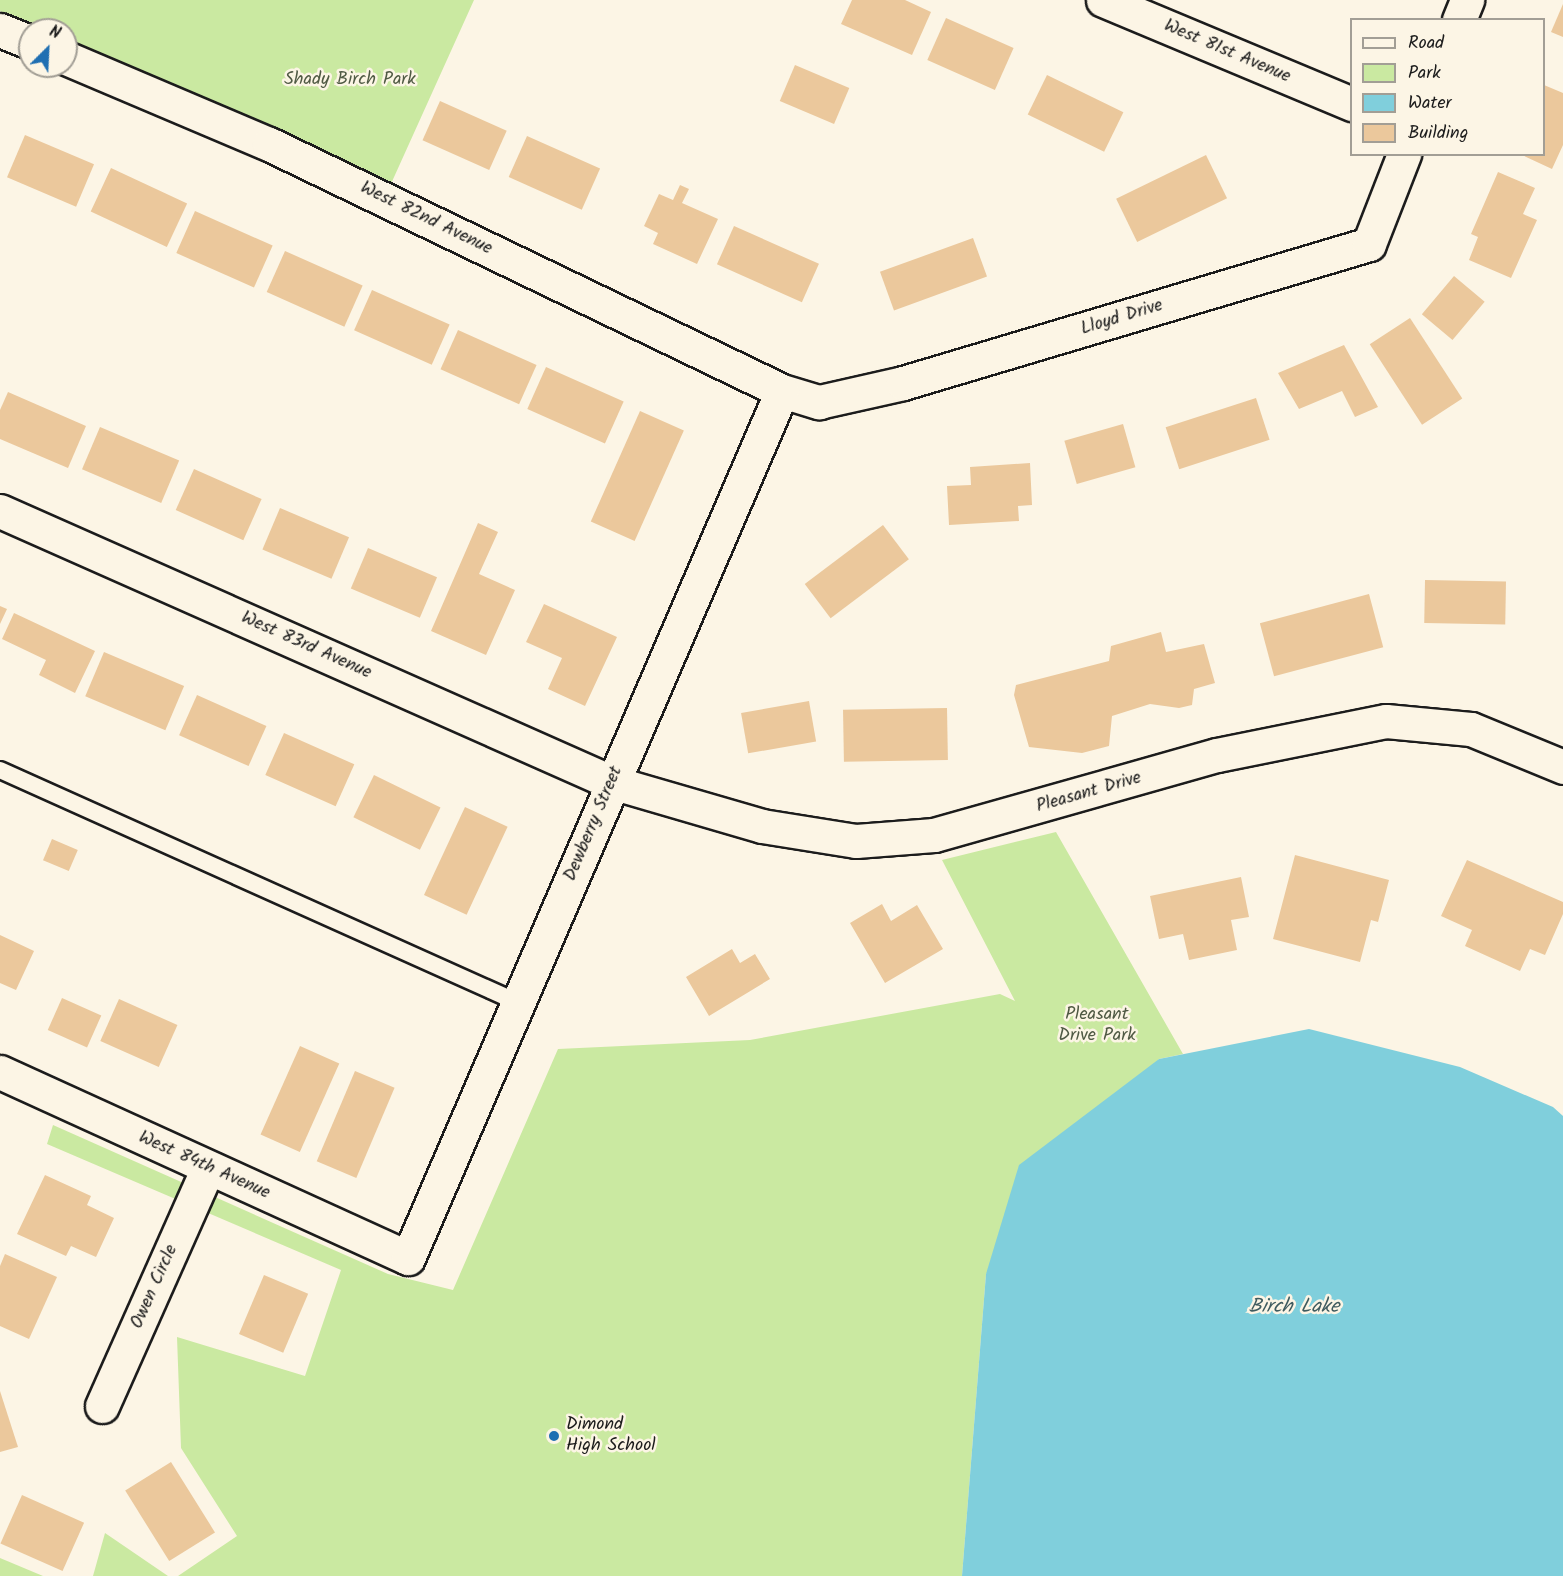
<!DOCTYPE html>
<style>
body{margin:0}
#map{position:relative;width:1563px;height:1576px;overflow:hidden;background:#fcf5e5;font-family:Kalam,sans-serif}
div>[style]{position:absolute}
.green>*{inset:0;background:#cae9a1}
.water>*{inset:0;background:#80cfdc}
.building>*{inset:0;background:#ebc89c;transform-origin:0 0}
.roads{filter:drop-shadow(2px 0 #1c1c1c) drop-shadow(-2px 0 #1c1c1c) drop-shadow(0 2px #1c1c1c) drop-shadow(0 -2px #1c1c1c)}
.lane>*{height:16px;margin:-8px;padding:0 8px;transform-origin:8px;border-radius:8px;background:#fcf5e5}
.street>*{height:33px;margin:-16.5px;padding:0 16.5px;transform-origin:16.5px;border-radius:16.5px;background:#fcf5e5}
.dots>*{width:16px;height:16px;translate:-50% -50%;box-sizing:border-box;border:3px solid #fcf5e5;border-radius:50%}
span{translate:-50% -50%;white-space:nowrap;text-align:center;line-height:1.15;-webkit-text-stroke:5px #fcf5e5;paint-order:stroke}
.street-label{font-size:18px;color:#1c1c1c}
.park-label{font-size:18px;color:#505a44}
.poi-label{font-size:18px;color:#1c1c1c}
.left{translate:0 -50%;text-align:left}
.water-label{font-size:20px;color:#3f5b5f;font-style:italic}
.legend{position:absolute;left:1350px;top:18px;width:195px;height:138px;box-sizing:border-box;background:#fcf5e5;border:2px solid #a29e95;margin:0;padding:8px 10px;list-style:none;font-size:18px;color:#1c1c1c}
.legend li{display:flex;align-items:center;gap:12px;height:30px}
.legend b{width:30px;border:2px solid #a29e95}
.north{position:absolute;left:18px;top:18px;width:60px;height:60px;box-sizing:border-box;background:#fcf5e5;border:2px solid #a29e95;border-radius:50%;rotate:24deg;font-size:16px;font-weight:700;line-height:24px;text-align:center;color:#1c1c1c}
.north::after{content:'';display:block;margin:auto;width:21px;height:27px;background:#1f6fb2;clip-path:polygon(50% 0,100% 100%,50% 72%,0 100%)}
</style>
<div id="map">
<div class="green">
<div style="clip-path:polygon(0 0,474px 0,390px 186px,66px 41px,66px 30px,43px 30px,0 11px)"></div>
<div style="clip-path:polygon(1056px 832px,1183px 1054px,1159px 1059px,986px 1274px,962px 1576px,178px 1576px,237px 1536px,181px 1448px,177px 1337px,305px 1376px,341px 1270px,47px 1144px,53px 1125px,388px 1274px,453px 1290px,558px 1049px,750px 1040px,1000px 994px,1015px 1001px,942px 860px)"></div>
<div style="clip-path:polygon(105px 1533px,168px 1576px,93px 1576px)"></div>
<div style="clip-path:polygon(0 1558px,43px 1576px,0 1576px)"></div>
</div>
<div class="water">
<div style="clip-path:polygon(1309px 1029px,1460px 1067px,1553px 1107px,1563px 1116px,1563px 1576px,962px 1576px,986px 1274px,1019px 1165px,1159px 1059px)"></div>
</div>
<div class="building">
<div style="clip-path:polygon(852px 0,905px 0,931px 12px,912px 55px,841px 24px)"></div>
<div style="clip-path:polygon(1563px 4px,1563px 37px,1551px 32px)"></div>
<div style="left:946px;top:18px;width:74px;height:46px;rotate:24deg"></div>
<div style="left:795px;top:65px;width:59px;height:39px;rotate:23deg"></div>
<div style="left:1047px;top:75px;width:85px;height:44px;rotate:26deg"></div>
<div style="clip-path:polygon(1544px 85px,1563px 93px,1563px 145px,1552px 169px,1520px 154px,1544px 154px)"></div>
<div style="left:440px;top:101px;width:73px;height:43px;rotate:24deg"></div>
<div style="left:25px;top:135px;width:75px;height:46px;rotate:23deg"></div>
<div style="left:527px;top:136px;width:80px;height:45px;rotate:24deg"></div>
<div style="left:1206px;top:155px;width:48px;height:100px;rotate:64deg"></div>
<div style="left:111px;top:168px;width:84px;height:48px;rotate:25deg"></div>
<div style="clip-path:polygon(1498px 172px,1535px 188px,1523px 214px,1537px 220px,1511px 278px,1469px 260px,1478px 237px,1471px 234px)"></div>
<div style="clip-path:polygon(680px 185px,689px 189px,682px 203px,718px 219px,697px 264px,653px 244px,658px 233px,644px 226px,659px 194px,673px 200px)"></div>
<div style="left:195px;top:211px;width:85px;height:46px;rotate:24deg"></div>
<div style="left:734px;top:226px;width:93px;height:42px;rotate:24deg"></div>
<div style="left:973px;top:238px;width:41px;height:99px;rotate:70deg"></div>
<div style="left:285px;top:251px;width:85px;height:45px;rotate:24deg"></div>
<div style="left:1454px;top:276px;width:40px;height:50px;rotate:40deg"></div>
<div style="left:372px;top:290px;width:85px;height:44px;rotate:24deg"></div>
<div style="left:1410px;top:318px;width:96px;height:48px;rotate:57deg"></div>
<div style="left:458px;top:330px;width:86px;height:43px;rotate:24deg"></div>
<div style="clip-path:polygon(1344px 345px,1378px 407px,1355px 417px,1342px 391px,1299px 409px,1278px 373px)"></div>
<div style="left:546px;top:367px;width:85px;height:46px;rotate:24deg"></div>
<div style="clip-path:polygon(8px 392px,86px 426px,68px 468px,0 439px,0 410px)"></div>
<div style="left:1256px;top:398px;width:44px;height:95px;rotate:72deg"></div>
<div style="left:640px;top:411px;width:48px;height:121px;rotate:24deg"></div>
<div style="left:1123px;top:424px;width:45px;height:61px;rotate:74deg"></div>
<div style="left:100px;top:427px;width:86px;height:46px;rotate:23deg"></div>
<div style="clip-path:polygon(1030px 463px,1032px 505px,1018px 506px,1019px 521px,949px 525px,947px 486px,971px 485px,970px 467px)"></div>
<div style="left:194px;top:469px;width:74px;height:45px;rotate:24deg"></div>
<div style="left:280px;top:508px;width:75px;height:45px;rotate:23deg"></div>
<div style="clip-path:polygon(478px 523px,498px 532px,479px 574px,515px 590px,486px 655px,431px 631px)"></div>
<div style="left:883px;top:525px;width:43px;height:98px;rotate:53deg"></div>
<div style="left:368px;top:548px;width:75px;height:44px;rotate:23deg"></div>
<div style="left:1425px;top:580px;width:81px;height:43px;rotate:1deg"></div>
<div style="left:1369px;top:594px;width:55px;height:113px;rotate:75deg"></div>
<div style="clip-path:polygon(544px 604px,617px 637px,585px 706px,548px 689px,562px 658px,526px 642px)"></div>
<div style="clip-path:polygon(0 606px,7px 609px,0 624px)"></div>
<div style="clip-path:polygon(14px 613px,95px 651px,75px 693px,39px 675px,46px 660px,2px 639px)"></div>
<div style="clip-path:polygon(1161px 632px,1166px 652px,1204px 644px,1215px 683px,1194px 689px,1192px 705px,1179px 708px,1150px 704px,1112px 716px,1109px 746px,1082px 753px,1029px 747px,1014px 695px,1016px 685px,1109px 661px,1111px 646px)"></div>
<div style="left:104px;top:652px;width:87px;height:48px;rotate:23deg"></div>
<div style="left:197px;top:695px;width:76px;height:44px;rotate:24deg"></div>
<div style="left:809px;top:701px;width:41px;height:69px;rotate:80deg"></div>
<div style="left:947px;top:708px;width:52px;height:104px;rotate:89deg"></div>
<div style="left:284px;top:733px;width:77px;height:46px;rotate:24deg"></div>
<div style="left:374px;top:775px;width:74px;height:47px;rotate:26deg"></div>
<div style="left:465px;top:807px;width:47px;height:97px;rotate:25deg"></div>
<div style="left:52px;top:839px;width:28px;height:23px;rotate:23deg"></div>
<div style="clip-path:polygon(1295px 855px,1389px 880px,1378px 922px,1371px 920px,1360px 962px,1273px 939px)"></div>
<div style="clip-path:polygon(1467px 860px,1563px 902px,1563px 914px,1545px 955px,1530px 949px,1520px 971px,1465px 946px,1472px 930px,1441px 916px)"></div>
<div style="clip-path:polygon(1241px 877px,1249px 917px,1231px 920px,1237px 950px,1189px 960px,1183px 934px,1159px 939px,1150px 896px)"></div>
<div style="clip-path:polygon(882px 904px,891px 921px,917px 905px,943px 949px,885px 983px,850px 923px)"></div>
<div style="clip-path:polygon(0 935px,34px 951px,16px 990px,0 983px)"></div>
<div style="clip-path:polygon(732px 949px,740px 963px,755px 954px,770px 979px,709px 1016px,686px 977px)"></div>
<div style="left:62px;top:998px;width:43px;height:35px;rotate:24deg"></div>
<div style="left:119px;top:999px;width:64px;height:46px;rotate:24deg"></div>
<div style="left:300px;top:1046px;width:43px;height:97px;rotate:24deg"></div>
<div style="left:355px;top:1071px;width:43px;height:98px;rotate:23deg"></div>
<div style="clip-path:polygon(45px 1175px,91px 1196px,87px 1205px,114px 1218px,96px 1257px,71px 1246px,66px 1256px,17px 1234px)"></div>
<div style="clip-path:polygon(5px 1254px,57px 1277px,29px 1339px,0 1326px,0 1266px)"></div>
<div style="left:264px;top:1275px;width:48px;height:64px;rotate:23deg"></div>
<div style="clip-path:polygon(0 1391px,18px 1447px,0 1452px)"></div>
<div style="left:171px;top:1462px;width:83px;height:54px;rotate:58deg"></div>
<div style="left:22px;top:1495px;width:68px;height:53px;rotate:24deg"></div>
</div>
<div class="roads">
<div class="lane">
<div style="left:0;top:770px;width:567px;rotate:24.17deg"></div>
</div>
<div class="street">
<div style="left:1103px;top:0;width:270px;rotate:22.7deg"></div>
<div style="left:1459px;top:20px;width:22px;rotate:-68deg"></div>
<div style="left:0;top:30px;width:32px;rotate:22deg"></div>
<div style="left:66px;top:58px;width:220px;rotate:23deg"></div>
<div style="left:269px;top:144px;width:569px;rotate:25.71deg"></div>
<div style="left:782px;top:391px;width:39px;rotate:17deg"></div>
<div style="left:819px;top:402px;width:86px;rotate:-12.7deg"></div>
<div style="left:903px;top:383px;width:486px;rotate:-16.6deg"></div>
<div style="left:1369px;top:244px;width:97px;rotate:-68.7deg"></div>
<div style="left:0;top:511px;width:668px;rotate:23.92deg"></div>
<div style="left:611px;top:782px;width:157px;rotate:16.2deg"></div>
<div style="left:762px;top:826px;width:95px;rotate:9.1deg"></div>
<div style="left:856px;top:841px;width:78px;rotate:-4.4deg"></div>
<div style="left:934px;top:835px;width:294px;rotate:-15.8deg"></div>
<div style="left:1217px;top:755px;width:172px;rotate:-11.4deg"></div>
<div style="left:1386px;top:721px;width:85px;rotate:5.4deg"></div>
<div style="left:1471px;top:729px;width:100px;rotate:22.4deg"></div>
<div style="left:0;top:1072px;width:448px;rotate:24.5deg"></div>
<div style="left:408px;top:1258px;width:944px;rotate:-66.67deg"></div>
<div style="left:102px;top:1406px;width:261px;rotate:-66deg"></div>
</div>
</div>
<div class="dots">
<div style="left:554px;top:1436px;background:#1f6fb2"></div>
</div>
<div class="street-label">
<span style="left:1227px;top:52px;rotate:23deg">West 81st Avenue</span>
<span style="left:426px;top:219px;rotate:26deg">West 82nd Avenue</span>
<span style="left:1122px;top:318px;rotate:-17deg">Lloyd Drive</span>
<span style="left:306px;top:646px;rotate:24deg">West 83rd Avenue</span>
<span style="left:1089px;top:793px;rotate:-16deg">Pleasant Drive</span>
<span style="left:594px;top:824px;rotate:-67deg">Dewberry Street</span>
<span style="left:204px;top:1166px;rotate:24deg">West 84th Avenue</span>
<span style="left:155px;top:1287px;rotate:-66deg">Owen Circle</span>
</div>
<div class="park-label">
<span style="left:350px;top:80px">Shady Birch Park</span>
<span style="left:1097px;top:1026px">Pleasant<br>Drive Park</span>
</div>
<div class="poi-label">
<span class="left" style="left:566px;top:1436px">Dimond<br>High School</span>
</div>
<div class="water-label">
<span style="left:1294px;top:1307px">Birch Lake</span>
</div>
<ul class="legend">
<li><b style="height:8px;background:#fcf5e5"></b>Road</li>
<li><b style="height:16px;background:#cae9a1"></b>Park</li>
<li><b style="height:16px;background:#80cfdc"></b>Water</li>
<li><b style="height:16px;background:#ebc89c"></b>Building</li>
</ul>
<div class="north">N</div>
</div>
